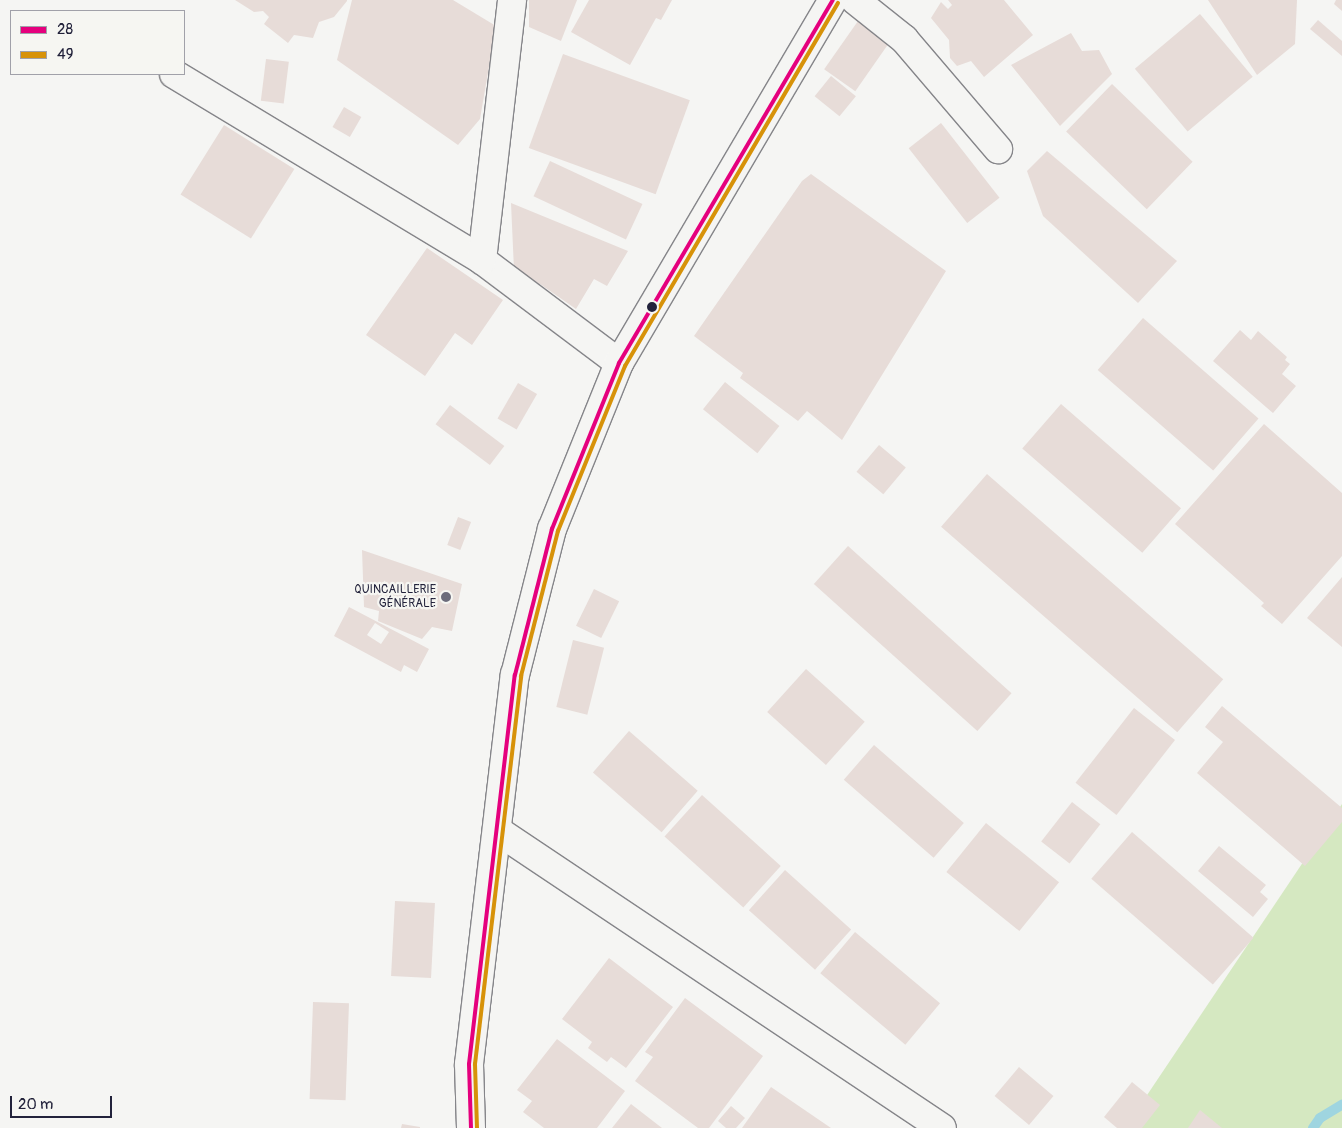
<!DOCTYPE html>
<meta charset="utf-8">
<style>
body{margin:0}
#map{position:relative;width:1342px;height:1128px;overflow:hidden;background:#f5f5f3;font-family:Pangolin,sans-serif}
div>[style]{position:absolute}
.green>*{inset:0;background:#d5e8c1}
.stream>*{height:10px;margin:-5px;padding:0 5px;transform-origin:5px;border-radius:5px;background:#9fd5e0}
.building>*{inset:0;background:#e7dcd8;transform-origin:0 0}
.roads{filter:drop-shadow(1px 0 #858589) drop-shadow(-1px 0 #858589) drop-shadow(0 1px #858589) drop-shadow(0 -1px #858589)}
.minor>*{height:28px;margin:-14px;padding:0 14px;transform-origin:14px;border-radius:14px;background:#f5f5f3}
.tertiary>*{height:28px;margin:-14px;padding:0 14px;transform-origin:14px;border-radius:14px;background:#f5f5f3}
.bus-1>*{height:4px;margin:-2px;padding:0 2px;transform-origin:2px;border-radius:2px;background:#e5007d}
.bus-2>*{height:4px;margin:-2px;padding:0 2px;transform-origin:2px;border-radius:2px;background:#d79209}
.dots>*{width:14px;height:14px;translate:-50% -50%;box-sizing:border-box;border:2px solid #f6f6f2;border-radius:50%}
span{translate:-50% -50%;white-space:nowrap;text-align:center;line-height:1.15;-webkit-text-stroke:4.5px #f6f6f2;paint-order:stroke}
.poi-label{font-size:12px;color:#22223b}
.right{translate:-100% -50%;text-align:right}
.legend{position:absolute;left:10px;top:10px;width:175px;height:65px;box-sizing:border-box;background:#f6f6f2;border:1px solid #a1a1a9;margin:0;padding:6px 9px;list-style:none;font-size:15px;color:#22223b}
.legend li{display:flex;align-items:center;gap:10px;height:25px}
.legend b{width:25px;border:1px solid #a1a1a9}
.scale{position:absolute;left:10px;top:1096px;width:102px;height:22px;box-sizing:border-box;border:2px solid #22223b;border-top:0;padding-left:6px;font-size:15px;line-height:18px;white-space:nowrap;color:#22223b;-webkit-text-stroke:4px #f6f6f2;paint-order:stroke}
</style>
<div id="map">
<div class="green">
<div style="clip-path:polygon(1342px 804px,1342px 1128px,1125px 1128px)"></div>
</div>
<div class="stream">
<div style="left:1313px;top:1128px;width:12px;rotate:-55deg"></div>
<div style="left:1320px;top:1118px;width:26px;rotate:-31deg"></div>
</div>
<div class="building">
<div style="clip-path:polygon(235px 0,347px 0,347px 1px,334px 17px,319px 22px,313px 38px,294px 35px,288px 43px,264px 24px,269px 17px,263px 11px,254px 12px)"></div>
<div style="clip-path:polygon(352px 0,453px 0,496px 26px,480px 119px,458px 145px,337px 60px)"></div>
<div style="clip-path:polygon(529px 0,577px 0,561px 41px,529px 27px)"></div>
<div style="clip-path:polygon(589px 0,672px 0,661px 20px,656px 18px,630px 65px,571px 32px)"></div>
<div style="clip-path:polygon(948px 0,1004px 0,1033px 35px,984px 77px,971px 61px,957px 66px,950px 58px,949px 40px,931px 18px,941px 2px,948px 9px,952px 5px)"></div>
<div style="clip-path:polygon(1208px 0,1297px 0,1295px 44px,1257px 75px)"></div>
<div style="clip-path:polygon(1336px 0,1342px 0,1342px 11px,1334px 4px)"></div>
<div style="left:1200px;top:14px;width:82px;height:85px;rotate:50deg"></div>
<div style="clip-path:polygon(1318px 20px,1342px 41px,1342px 56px,1310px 29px)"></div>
<div style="left:858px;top:21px;width:38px;height:59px;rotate:35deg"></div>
<div style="clip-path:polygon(1071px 33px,1082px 51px,1099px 50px,1112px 74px,1060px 126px,1011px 65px)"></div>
<div style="left:563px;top:54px;width:135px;height:100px;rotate:20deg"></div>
<div style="left:266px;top:59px;width:23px;height:42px;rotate:7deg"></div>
<div style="left:831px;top:76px;width:32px;height:26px;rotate:39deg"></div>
<div style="left:1112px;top:84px;width:112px;height:66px;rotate:44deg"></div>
<div style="left:344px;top:107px;width:20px;height:23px;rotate:30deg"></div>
<div style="left:941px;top:123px;width:95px;height:41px;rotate:52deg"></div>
<div style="left:224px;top:125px;width:83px;height:82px;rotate:32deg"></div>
<div style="clip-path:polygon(1047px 151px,1177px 261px,1138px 303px,1043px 216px,1027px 171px)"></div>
<div style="left:550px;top:161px;width:102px;height:39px;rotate:25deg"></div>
<div style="clip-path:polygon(811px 174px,946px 271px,842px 440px,807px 411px,798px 421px,740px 378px,743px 373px,694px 336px,802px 181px)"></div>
<div style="clip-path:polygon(511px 203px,628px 251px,607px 286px,594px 279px,576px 309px,540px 284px,538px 288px,514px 270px)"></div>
<div style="clip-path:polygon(427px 248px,503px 300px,472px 345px,455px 333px,425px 376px,366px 335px)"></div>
<div style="left:1143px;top:318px;width:153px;height:69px;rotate:41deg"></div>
<div style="clip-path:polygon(1240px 330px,1251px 340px,1258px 331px,1287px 357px,1285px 360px,1290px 364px,1282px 374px,1296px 386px,1273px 413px,1213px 361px)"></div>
<div style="left:725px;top:382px;width:70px;height:35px;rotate:39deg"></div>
<div style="left:518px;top:383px;width:22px;height:41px;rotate:30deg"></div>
<div style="left:1061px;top:404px;width:159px;height:59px;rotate:41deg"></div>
<div style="left:450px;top:405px;width:68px;height:24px;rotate:37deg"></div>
<div style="clip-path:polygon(1264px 424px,1342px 493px,1342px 556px,1282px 624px,1261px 606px,1264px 603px,1175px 524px)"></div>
<div style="left:879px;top:445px;width:35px;height:35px;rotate:40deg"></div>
<div style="left:987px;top:474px;width:313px;height:70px;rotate:41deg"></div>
<div style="left:458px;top:517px;width:14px;height:30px;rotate:21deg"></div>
<div style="left:848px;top:546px;width:220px;height:51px;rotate:42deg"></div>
<div style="clip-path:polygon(362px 550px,462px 584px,452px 631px,432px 627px,422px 639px,378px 621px,379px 611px,364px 607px)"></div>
<div style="clip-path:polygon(1342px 577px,1342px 647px,1307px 618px)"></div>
<div style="left:594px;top:589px;width:28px;height:41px;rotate:26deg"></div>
<div style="clip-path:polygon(evenodd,349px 607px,429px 649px,417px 672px,404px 665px,401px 672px,334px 636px,349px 607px,375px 623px,389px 632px,381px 644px,367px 635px,375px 623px)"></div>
<div style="left:573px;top:640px;width:32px;height:69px;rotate:14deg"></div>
<div style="left:806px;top:669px;width:79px;height:58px;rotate:42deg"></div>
<div style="clip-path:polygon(1222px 706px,1342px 808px,1342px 822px,1305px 866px,1197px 773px,1223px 742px,1205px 727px)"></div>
<div style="left:1134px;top:708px;width:52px;height:95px;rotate:38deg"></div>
<div style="left:629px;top:731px;width:91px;height:55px;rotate:41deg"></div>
<div style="left:874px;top:745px;width:119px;height:46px;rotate:41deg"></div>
<div style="left:702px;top:795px;width:106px;height:56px;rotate:42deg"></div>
<div style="left:1072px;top:802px;width:36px;height:50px;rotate:38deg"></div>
<div style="left:986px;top:823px;width:94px;height:63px;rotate:39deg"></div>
<div style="left:1132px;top:832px;width:161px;height:62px;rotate:41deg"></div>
<div style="clip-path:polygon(1219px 846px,1266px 885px,1260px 892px,1268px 899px,1253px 917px,1198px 871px)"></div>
<div style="left:785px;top:870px;width:89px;height:54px;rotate:42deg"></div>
<div style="left:395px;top:901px;width:40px;height:75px;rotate:3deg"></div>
<div style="left:855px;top:932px;width:111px;height:54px;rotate:40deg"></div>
<div style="clip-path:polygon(609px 958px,673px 1007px,626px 1068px,611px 1057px,607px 1062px,588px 1048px,592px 1042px,562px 1019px)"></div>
<div style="clip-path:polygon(685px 998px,763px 1056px,709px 1128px,698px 1128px,635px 1081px,653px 1057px,645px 1052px)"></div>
<div style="left:313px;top:1002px;width:36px;height:97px;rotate:2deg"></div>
<div style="clip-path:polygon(557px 1039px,625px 1091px,597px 1128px,544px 1128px,523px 1112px,532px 1101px,517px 1090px)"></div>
<div style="left:1019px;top:1067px;width:45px;height:38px;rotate:40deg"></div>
<div style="clip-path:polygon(1132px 1082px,1160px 1105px,1142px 1128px,1117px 1128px,1104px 1117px)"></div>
<div style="clip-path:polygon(771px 1087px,831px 1128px,742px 1128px)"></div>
<div style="clip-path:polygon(631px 1104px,662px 1128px,612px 1128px)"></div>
<div style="clip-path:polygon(731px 1106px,745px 1118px,736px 1128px,726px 1128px,718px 1121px)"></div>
<div style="clip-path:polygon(1200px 1110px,1222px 1128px,1188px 1128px)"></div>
<div style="clip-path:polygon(402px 1124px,420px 1127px,420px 1128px,401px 1128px)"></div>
</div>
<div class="roads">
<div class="minor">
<div style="left:855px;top:0;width:63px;rotate:38.5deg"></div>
<div style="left:904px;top:39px;width:145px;rotate:49.5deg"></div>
<div style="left:174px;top:74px;width:360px;rotate:31.1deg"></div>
<div style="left:482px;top:260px;width:171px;rotate:36.9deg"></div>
<div style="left:482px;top:260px;width:262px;rotate:-83.4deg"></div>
<div style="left:498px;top:831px;width:534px;rotate:33.78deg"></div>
</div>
<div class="tertiary">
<div style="left:471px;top:1128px;width:64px;rotate:-91.8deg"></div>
<div style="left:469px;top:1064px;width:392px;rotate:-83.3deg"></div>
<div style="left:515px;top:675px;width:151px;rotate:-75.8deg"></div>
<div style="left:552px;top:529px;width:179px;rotate:-68deg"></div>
<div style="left:619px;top:363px;width:421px;rotate:-59.5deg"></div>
</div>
</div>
<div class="bus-1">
<div style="left:471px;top:1128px;width:64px;rotate:-91.8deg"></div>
<div style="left:469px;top:1064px;width:392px;rotate:-83.3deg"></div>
<div style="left:515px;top:675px;width:151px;rotate:-75.8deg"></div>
<div style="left:552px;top:529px;width:179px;rotate:-68deg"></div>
<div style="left:619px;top:363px;width:421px;rotate:-59.5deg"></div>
</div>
<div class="bus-2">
<div style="left:477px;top:1128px;width:64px;rotate:-91.8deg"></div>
<div style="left:475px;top:1064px;width:391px;rotate:-83.2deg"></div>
<div style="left:521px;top:676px;width:150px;rotate:-75.7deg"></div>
<div style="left:558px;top:531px;width:178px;rotate:-67.9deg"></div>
<div style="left:625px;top:366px;width:421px;rotate:-59.6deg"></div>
</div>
<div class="dots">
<div style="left:652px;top:307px;background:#22223b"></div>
<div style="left:446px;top:597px;background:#6c6c7b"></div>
</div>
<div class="poi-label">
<span class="right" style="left:436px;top:597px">QUINCAILLERIE<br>GÉNÉRALE</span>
</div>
<ul class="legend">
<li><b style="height:6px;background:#e5007d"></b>28</li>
<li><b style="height:6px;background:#d79209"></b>49</li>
</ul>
<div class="scale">20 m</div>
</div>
